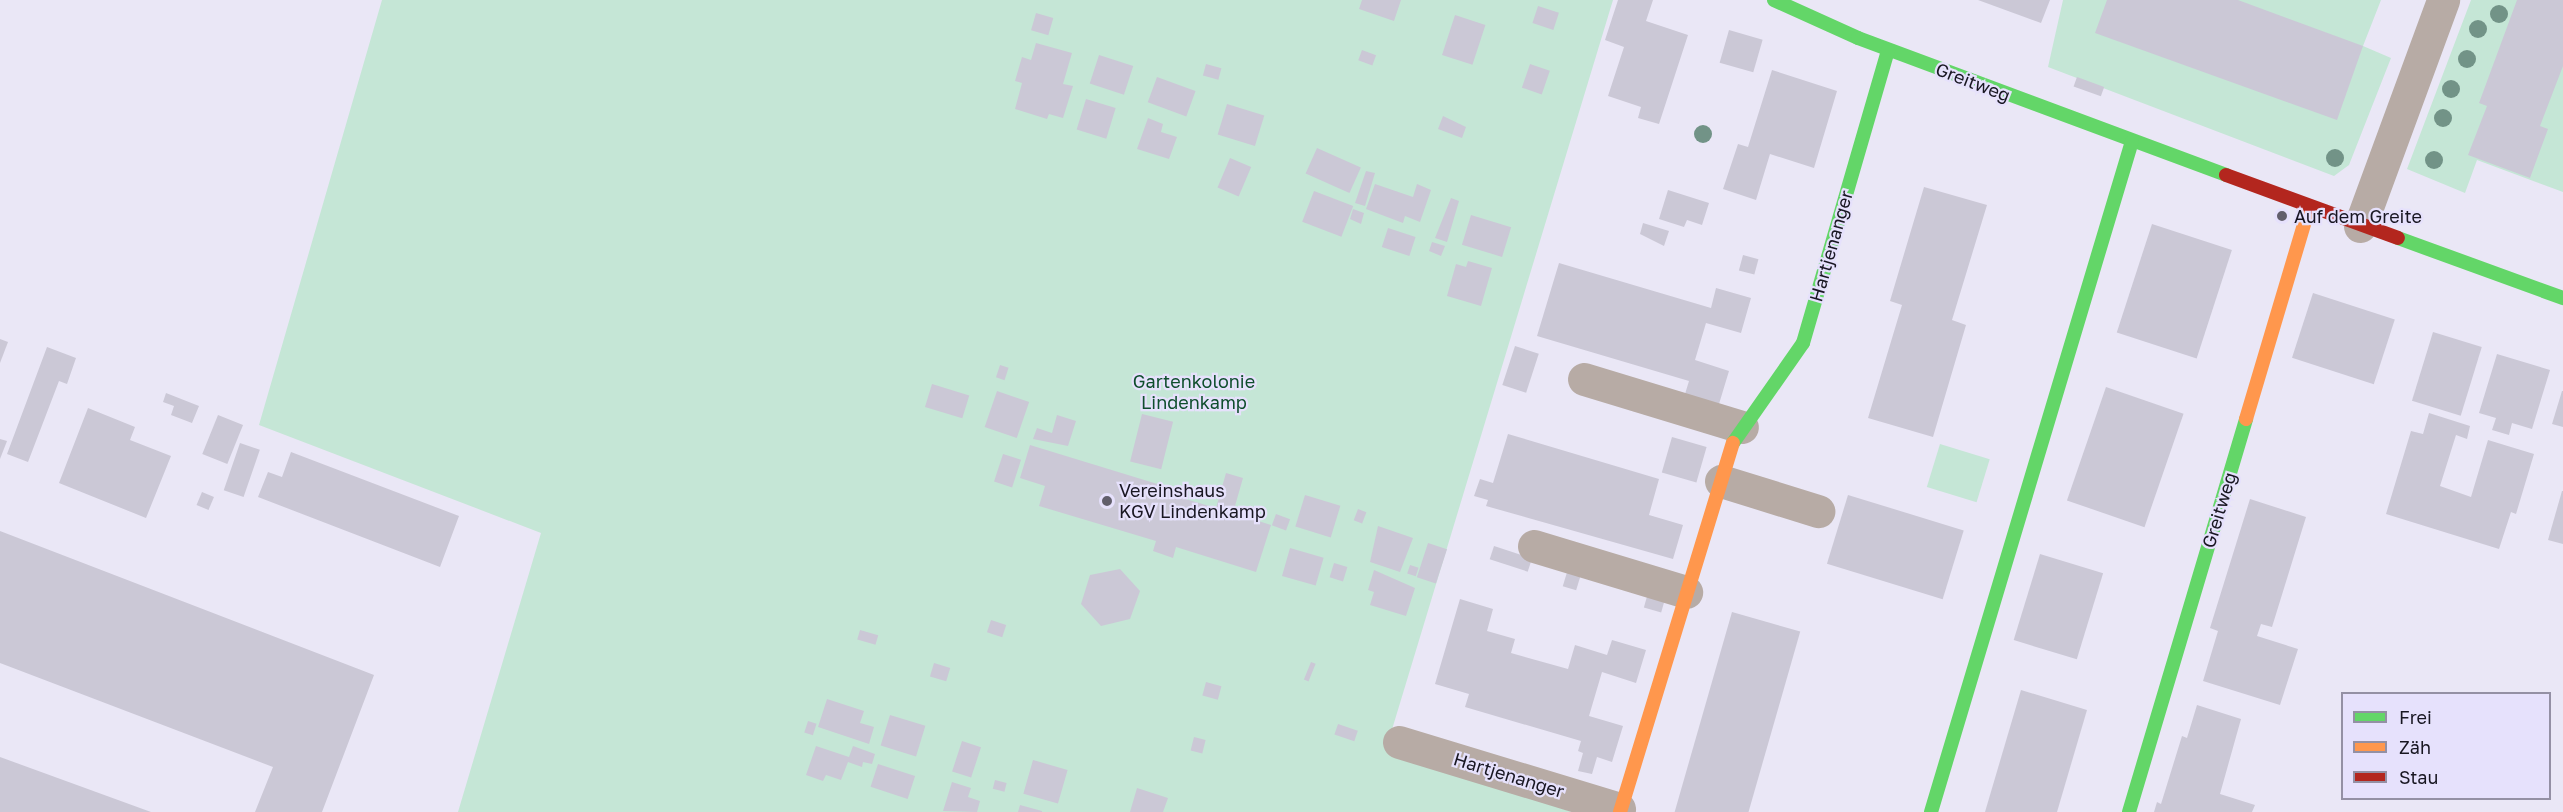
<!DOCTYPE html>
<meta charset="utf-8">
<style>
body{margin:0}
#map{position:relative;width:2563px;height:812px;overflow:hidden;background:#eae7f6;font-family:"Golos Text",sans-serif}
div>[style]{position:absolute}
.green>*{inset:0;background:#c5e6d6;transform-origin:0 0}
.building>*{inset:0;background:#cbc8d6;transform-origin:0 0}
.street>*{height:33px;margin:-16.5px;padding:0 16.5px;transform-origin:16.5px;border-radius:16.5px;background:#b7aba5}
.fast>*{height:14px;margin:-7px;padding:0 7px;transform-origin:7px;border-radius:7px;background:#63d668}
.slow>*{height:14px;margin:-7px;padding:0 7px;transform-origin:7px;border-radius:7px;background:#ff974d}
.jam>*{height:14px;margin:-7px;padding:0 7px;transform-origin:7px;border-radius:7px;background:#b3261e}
.trees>*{width:18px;height:18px;margin:-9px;border-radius:50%;background:#729387}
.dots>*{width:16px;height:16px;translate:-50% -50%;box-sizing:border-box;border:3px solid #e6e1fc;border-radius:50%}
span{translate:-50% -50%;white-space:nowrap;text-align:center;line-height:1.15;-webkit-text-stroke:4.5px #e6e1fc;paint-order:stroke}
.street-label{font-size:18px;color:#181621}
.poi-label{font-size:18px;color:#181621}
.left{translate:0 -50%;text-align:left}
.park-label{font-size:18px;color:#0f4e2d}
.legend{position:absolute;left:2341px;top:692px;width:210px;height:108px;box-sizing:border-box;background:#e6e1fc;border:2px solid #9490a4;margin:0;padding:8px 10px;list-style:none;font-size:18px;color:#181621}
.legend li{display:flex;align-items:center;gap:12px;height:30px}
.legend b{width:30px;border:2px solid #9490a4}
</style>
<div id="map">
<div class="green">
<div style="clip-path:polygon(382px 0,1613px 0,1387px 746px,1572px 812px,458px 812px,541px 533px,259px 425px)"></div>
<div style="clip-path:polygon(2063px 0,2381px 0,2363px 46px,2391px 58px,2349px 165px,2334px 176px,2048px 67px)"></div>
<div style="clip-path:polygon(2471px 0,2563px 0,2563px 192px,2477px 160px,2465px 193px,2407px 169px)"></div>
<div style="left:1940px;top:444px;width:52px;height:45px;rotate:17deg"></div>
</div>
<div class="building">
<div style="clip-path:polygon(1362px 0,1401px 0,1394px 21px,1359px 9px)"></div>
<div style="clip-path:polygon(1618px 0,1653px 0,1646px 21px,1688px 35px,1659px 124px,1638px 118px,1641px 107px,1608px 96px,1624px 47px,1605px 40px)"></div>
<div style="clip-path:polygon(1978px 0,2050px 0,2041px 23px)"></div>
<div style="clip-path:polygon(2107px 0,2238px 0,2363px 46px,2337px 120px,2095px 33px)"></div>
<div style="clip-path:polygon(2517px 0,2563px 0,2563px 66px,2540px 126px,2548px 129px,2530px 178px,2468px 155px,2487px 106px,2479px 103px)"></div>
<div style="left:1538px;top:6px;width:22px;height:18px;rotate:18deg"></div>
<div style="left:1036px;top:13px;width:18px;height:18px;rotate:16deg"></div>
<div style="left:1455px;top:15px;width:32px;height:42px;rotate:18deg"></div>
<div style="left:1729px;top:30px;width:35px;height:34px;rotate:16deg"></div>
<div style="clip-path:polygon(1036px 43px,1072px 53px,1063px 84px,1073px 86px,1063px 118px,1049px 114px,1047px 119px,1015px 109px,1022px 83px,1015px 81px,1022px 57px,1031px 60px)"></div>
<div style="left:1362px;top:50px;width:15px;height:11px;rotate:20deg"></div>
<div style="left:1099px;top:55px;width:36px;height:30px;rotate:18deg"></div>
<div style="left:1206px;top:64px;width:16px;height:12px;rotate:15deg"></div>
<div style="left:1530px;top:64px;width:21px;height:25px;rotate:19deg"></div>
<div style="clip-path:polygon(1772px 70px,1837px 91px,1814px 168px,1770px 154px,1756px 200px,1723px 189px,1738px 144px,1748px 147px)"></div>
<div style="left:1157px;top:77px;width:41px;height:27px;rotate:20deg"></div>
<div style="left:2077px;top:77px;width:29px;height:10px;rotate:20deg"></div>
<div style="left:1086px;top:99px;width:31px;height:32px;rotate:17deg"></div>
<div style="left:1227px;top:104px;width:39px;height:32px;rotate:17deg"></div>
<div style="clip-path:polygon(1443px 116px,1466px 127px,1462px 138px,1438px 129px)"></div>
<div style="clip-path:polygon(1148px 118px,1163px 124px,1161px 132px,1177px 137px,1169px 159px,1137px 149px)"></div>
<div style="left:1317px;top:148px;width:48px;height:28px;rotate:24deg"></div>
<div style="left:1230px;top:158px;width:23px;height:32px;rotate:23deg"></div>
<div style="clip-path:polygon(1366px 171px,1375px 173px,1365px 206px,1355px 203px)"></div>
<div style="clip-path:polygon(1375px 184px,1413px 197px,1417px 184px,1431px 190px,1420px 222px,1405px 216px,1403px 223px,1366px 209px)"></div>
<div style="clip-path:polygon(1924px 187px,1987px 205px,1952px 320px,1966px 325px,1933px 437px,1868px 418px,1902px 305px,1890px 301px)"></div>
<div style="clip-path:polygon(1668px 190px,1709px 203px,1702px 225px,1687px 220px,1684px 227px,1659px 219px)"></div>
<div style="left:1314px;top:191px;width:42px;height:33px;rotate:21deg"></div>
<div style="clip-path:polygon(1451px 198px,1459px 201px,1447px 242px,1435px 238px)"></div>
<div style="clip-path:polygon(1353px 209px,1364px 213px,1361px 224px,1350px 219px)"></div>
<div style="left:1471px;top:215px;width:42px;height:31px;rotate:17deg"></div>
<div style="clip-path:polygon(1643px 223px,1669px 231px,1664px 246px,1640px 234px)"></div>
<div style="left:2152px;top:224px;width:84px;height:114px;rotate:18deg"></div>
<div style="left:1388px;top:228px;width:29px;height:20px;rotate:18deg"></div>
<div style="clip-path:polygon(1432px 242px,1445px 246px,1441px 256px,1429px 251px)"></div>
<div style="left:1743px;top:255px;width:16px;height:16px;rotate:15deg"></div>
<div style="clip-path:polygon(1468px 261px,1492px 268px,1481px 306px,1447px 296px,1456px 264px,1466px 267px)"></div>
<div style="clip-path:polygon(1559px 263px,1711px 308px,1716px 288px,1751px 298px,1741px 333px,1706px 323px,1695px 360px,1729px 371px,1719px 404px,1685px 394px,1689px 381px,1537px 336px)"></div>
<div style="left:2313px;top:293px;width:86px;height:68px;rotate:18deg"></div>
<div style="left:2433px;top:332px;width:51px;height:72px;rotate:17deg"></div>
<div style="clip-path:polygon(0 339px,8px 342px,0 363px)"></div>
<div style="left:1515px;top:346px;width:25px;height:41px;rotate:18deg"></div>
<div style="clip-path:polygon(47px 347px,76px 358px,67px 384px,59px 381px,28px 462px,7px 454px)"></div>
<div style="clip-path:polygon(2497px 354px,2550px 370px,2532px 429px,2512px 423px,2509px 435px,2492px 430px,2496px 418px,2479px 413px)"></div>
<div style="left:1000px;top:365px;width:9px;height:13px;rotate:18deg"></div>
<div style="left:932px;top:384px;width:39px;height:24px;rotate:17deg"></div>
<div style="left:2106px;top:387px;width:82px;height:120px;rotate:19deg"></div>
<div style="left:997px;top:391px;width:34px;height:38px;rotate:19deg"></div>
<div style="clip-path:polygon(2562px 391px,2563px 391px,2563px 427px,2552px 424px)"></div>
<div style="clip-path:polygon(166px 393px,199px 406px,192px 423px,171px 415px,174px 406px,163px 402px)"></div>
<div style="clip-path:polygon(88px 408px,135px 427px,130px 440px,171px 456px,146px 518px,59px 483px)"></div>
<div style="clip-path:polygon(2429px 413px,2470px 426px,2467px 439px,2456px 435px,2440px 486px,2471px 497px,2488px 440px,2534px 454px,2516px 514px,2511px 512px,2499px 549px,2386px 514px,2411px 431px,2423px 434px)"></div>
<div style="left:1142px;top:414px;width:32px;height:49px;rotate:14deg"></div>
<div style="left:218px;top:415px;width:27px;height:42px;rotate:22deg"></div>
<div style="clip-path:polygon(1057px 415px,1076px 421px,1068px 446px,1033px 439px,1037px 428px,1052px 433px)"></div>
<div style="clip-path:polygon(1508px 434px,1659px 479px,1649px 515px,1683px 525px,1673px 559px,1486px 506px,1488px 500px,1474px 496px,1480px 479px,1493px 483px)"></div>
<div style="left:1672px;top:437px;width:36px;height:37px;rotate:16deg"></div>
<div style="clip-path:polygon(0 439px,7px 441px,0 459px)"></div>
<div style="left:240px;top:443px;width:21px;height:50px;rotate:19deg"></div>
<div style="clip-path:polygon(1030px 445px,1177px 490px,1175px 496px,1216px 508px,1226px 473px,1243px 478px,1233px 513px,1271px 525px,1256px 572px,1176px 547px,1173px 558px,1153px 551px,1156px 541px,1039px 506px,1045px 486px,1020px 478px)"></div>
<div style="clip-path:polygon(291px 452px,459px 516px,440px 567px,258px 497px,268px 472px,282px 477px)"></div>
<div style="left:1003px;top:454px;width:19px;height:29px;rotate:18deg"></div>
<div style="clip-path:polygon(2562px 491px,2563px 491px,2563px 544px,2548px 540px)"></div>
<div style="left:202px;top:492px;width:13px;height:14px;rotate:23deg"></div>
<div style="left:1305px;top:495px;width:37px;height:33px;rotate:17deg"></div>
<div style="left:1848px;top:495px;width:121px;height:72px;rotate:17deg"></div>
<div style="clip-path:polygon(2250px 499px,2306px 517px,2272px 627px,2261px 624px,2257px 636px,2298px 649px,2280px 705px,2203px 681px,2218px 631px,2210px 628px)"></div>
<div style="left:1358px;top:509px;width:9px;height:12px;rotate:21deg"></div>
<div style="left:1276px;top:514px;width:15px;height:12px;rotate:20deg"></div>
<div style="clip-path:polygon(1378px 526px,1413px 538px,1400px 572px,1370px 562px)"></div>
<div style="clip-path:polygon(0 531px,374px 675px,322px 812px,255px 812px,273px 767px,0 663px)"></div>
<div style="left:1428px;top:543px;width:20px;height:36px;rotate:18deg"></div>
<div style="left:1494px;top:546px;width:40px;height:14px;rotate:18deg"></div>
<div style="left:1290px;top:548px;width:35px;height:29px;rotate:16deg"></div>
<div style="left:2040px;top:554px;width:66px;height:90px;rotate:17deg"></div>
<div style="left:1334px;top:563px;width:14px;height:15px;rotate:17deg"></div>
<div style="left:1410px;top:565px;width:9px;height:9px;rotate:18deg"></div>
<div style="clip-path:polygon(1120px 569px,1140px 591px,1130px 619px,1101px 626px,1081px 604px,1090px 575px)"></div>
<div style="left:1568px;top:569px;width:14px;height:18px;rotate:17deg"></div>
<div style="clip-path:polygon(1374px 570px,1415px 588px,1406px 616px,1370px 605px,1374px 592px,1368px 590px)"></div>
<div style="left:1648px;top:593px;width:18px;height:15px;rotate:16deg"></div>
<div style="clip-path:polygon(1460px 599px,1493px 609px,1487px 631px,1515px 639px,1511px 653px,1568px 669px,1575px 645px,1607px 655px,1612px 640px,1646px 650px,1636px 683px,1602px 672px,1589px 716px,1623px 726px,1612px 762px,1597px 757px,1592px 774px,1578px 771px,1583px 753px,1578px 751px,1581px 741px,1465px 707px,1469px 694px,1435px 684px)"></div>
<div style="left:1732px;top:612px;width:71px;height:209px;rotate:16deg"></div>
<div style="left:991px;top:620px;width:16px;height:13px;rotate:18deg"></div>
<div style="left:860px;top:630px;width:19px;height:10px;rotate:16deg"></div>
<div style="left:1311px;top:662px;width:5px;height:19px;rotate:22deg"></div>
<div style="left:934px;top:663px;width:17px;height:14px;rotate:17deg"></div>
<div style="left:1206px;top:682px;width:16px;height:14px;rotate:15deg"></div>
<div style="clip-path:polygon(2021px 690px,2087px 710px,2057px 812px,1985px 812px)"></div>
<div style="clip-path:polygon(827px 699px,864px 711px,860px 723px,874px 727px,869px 744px,818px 727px)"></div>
<div style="clip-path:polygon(2197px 705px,2241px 719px,2220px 794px,2255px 805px,2252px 812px,2154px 812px,2157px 802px,2161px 804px,2182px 736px,2187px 738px)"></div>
<div style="left:890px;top:715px;width:37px;height:32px;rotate:17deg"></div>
<div style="left:808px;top:721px;width:9px;height:12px;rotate:18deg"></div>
<div style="left:1338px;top:724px;width:21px;height:11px;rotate:19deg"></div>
<div style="left:1194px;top:737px;width:12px;height:14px;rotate:14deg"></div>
<div style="left:962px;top:741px;width:20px;height:32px;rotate:18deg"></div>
<div style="clip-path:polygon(816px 746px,849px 757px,853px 746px,875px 754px,872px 764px,863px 762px,862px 767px,848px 762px,841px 780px,826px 775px,823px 781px,806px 775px)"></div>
<div style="clip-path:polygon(0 757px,151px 812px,0 812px)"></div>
<div style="left:1033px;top:760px;width:36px;height:35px;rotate:16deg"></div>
<div style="left:878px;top:764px;width:39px;height:24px;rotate:18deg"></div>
<div style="left:995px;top:780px;width:12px;height:9px;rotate:14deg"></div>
<div style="clip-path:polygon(952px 782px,971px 788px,968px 797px,980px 801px,977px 812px,943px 811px)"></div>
<div style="clip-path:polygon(1137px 788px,1168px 798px,1163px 812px,1130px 812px)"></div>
<div style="clip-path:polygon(1020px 805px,1042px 811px,1042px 812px,1018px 812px)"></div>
</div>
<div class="street">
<div style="left:2360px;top:226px;width:241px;rotate:-69.8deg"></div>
<div style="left:1584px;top:379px;width:165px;rotate:16.9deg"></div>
<div style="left:1721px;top:481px;width:102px;rotate:17.2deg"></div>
<div style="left:1534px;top:546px;width:159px;rotate:16.8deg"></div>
<div style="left:1399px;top:742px;width:230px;rotate:16.9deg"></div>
</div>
<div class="fast">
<div style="left:1774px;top:0;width:92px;rotate:24.3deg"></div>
<div style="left:1858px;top:38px;width:393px;rotate:20.4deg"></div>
<div style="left:2398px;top:238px;width:176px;rotate:20deg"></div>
<div style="left:1733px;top:443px;width:122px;rotate:-55deg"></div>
<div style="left:1803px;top:343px;width:305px;rotate:-73.8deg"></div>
<div style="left:1931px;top:812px;width:700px;rotate:-73.32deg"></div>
<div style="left:2129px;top:812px;width:410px;rotate:-73.4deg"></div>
</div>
<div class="slow">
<div style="left:2246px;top:419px;width:221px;rotate:-73.4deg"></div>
<div style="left:1620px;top:812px;width:386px;rotate:-73deg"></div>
</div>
<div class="jam">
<div style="left:2226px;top:175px;width:183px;rotate:20.1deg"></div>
</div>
<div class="trees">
<div style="left:2499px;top:14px"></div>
<div style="left:2478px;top:29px"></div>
<div style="left:2467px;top:59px"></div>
<div style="left:2451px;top:89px"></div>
<div style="left:2443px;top:118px"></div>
<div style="left:1703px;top:134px"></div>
<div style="left:2335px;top:158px"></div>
<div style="left:2434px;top:160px"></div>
</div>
<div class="dots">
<div style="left:2282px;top:216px;background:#625f6c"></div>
<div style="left:1107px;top:501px;background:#625f6c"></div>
</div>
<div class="street-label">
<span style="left:1973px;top:82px;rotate:21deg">Greitweg</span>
<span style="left:1831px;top:246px;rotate:-74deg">Hartjenanger</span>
<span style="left:2219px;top:510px;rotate:-73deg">Greitweg</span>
<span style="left:1509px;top:775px;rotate:17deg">Hartjenanger</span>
</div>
<div class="poi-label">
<span class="left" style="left:2294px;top:216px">Auf dem Greite</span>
<span class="left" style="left:1119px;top:501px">Vereinshaus<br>KGV Lindenkamp</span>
</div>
<div class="park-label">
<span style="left:1194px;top:392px">Gartenkolonie<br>Lindenkamp</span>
</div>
<ul class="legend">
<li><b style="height:8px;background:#63d668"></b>Frei</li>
<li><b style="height:8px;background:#ff974d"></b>Zäh</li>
<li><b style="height:8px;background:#b3261e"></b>Stau</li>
</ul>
</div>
